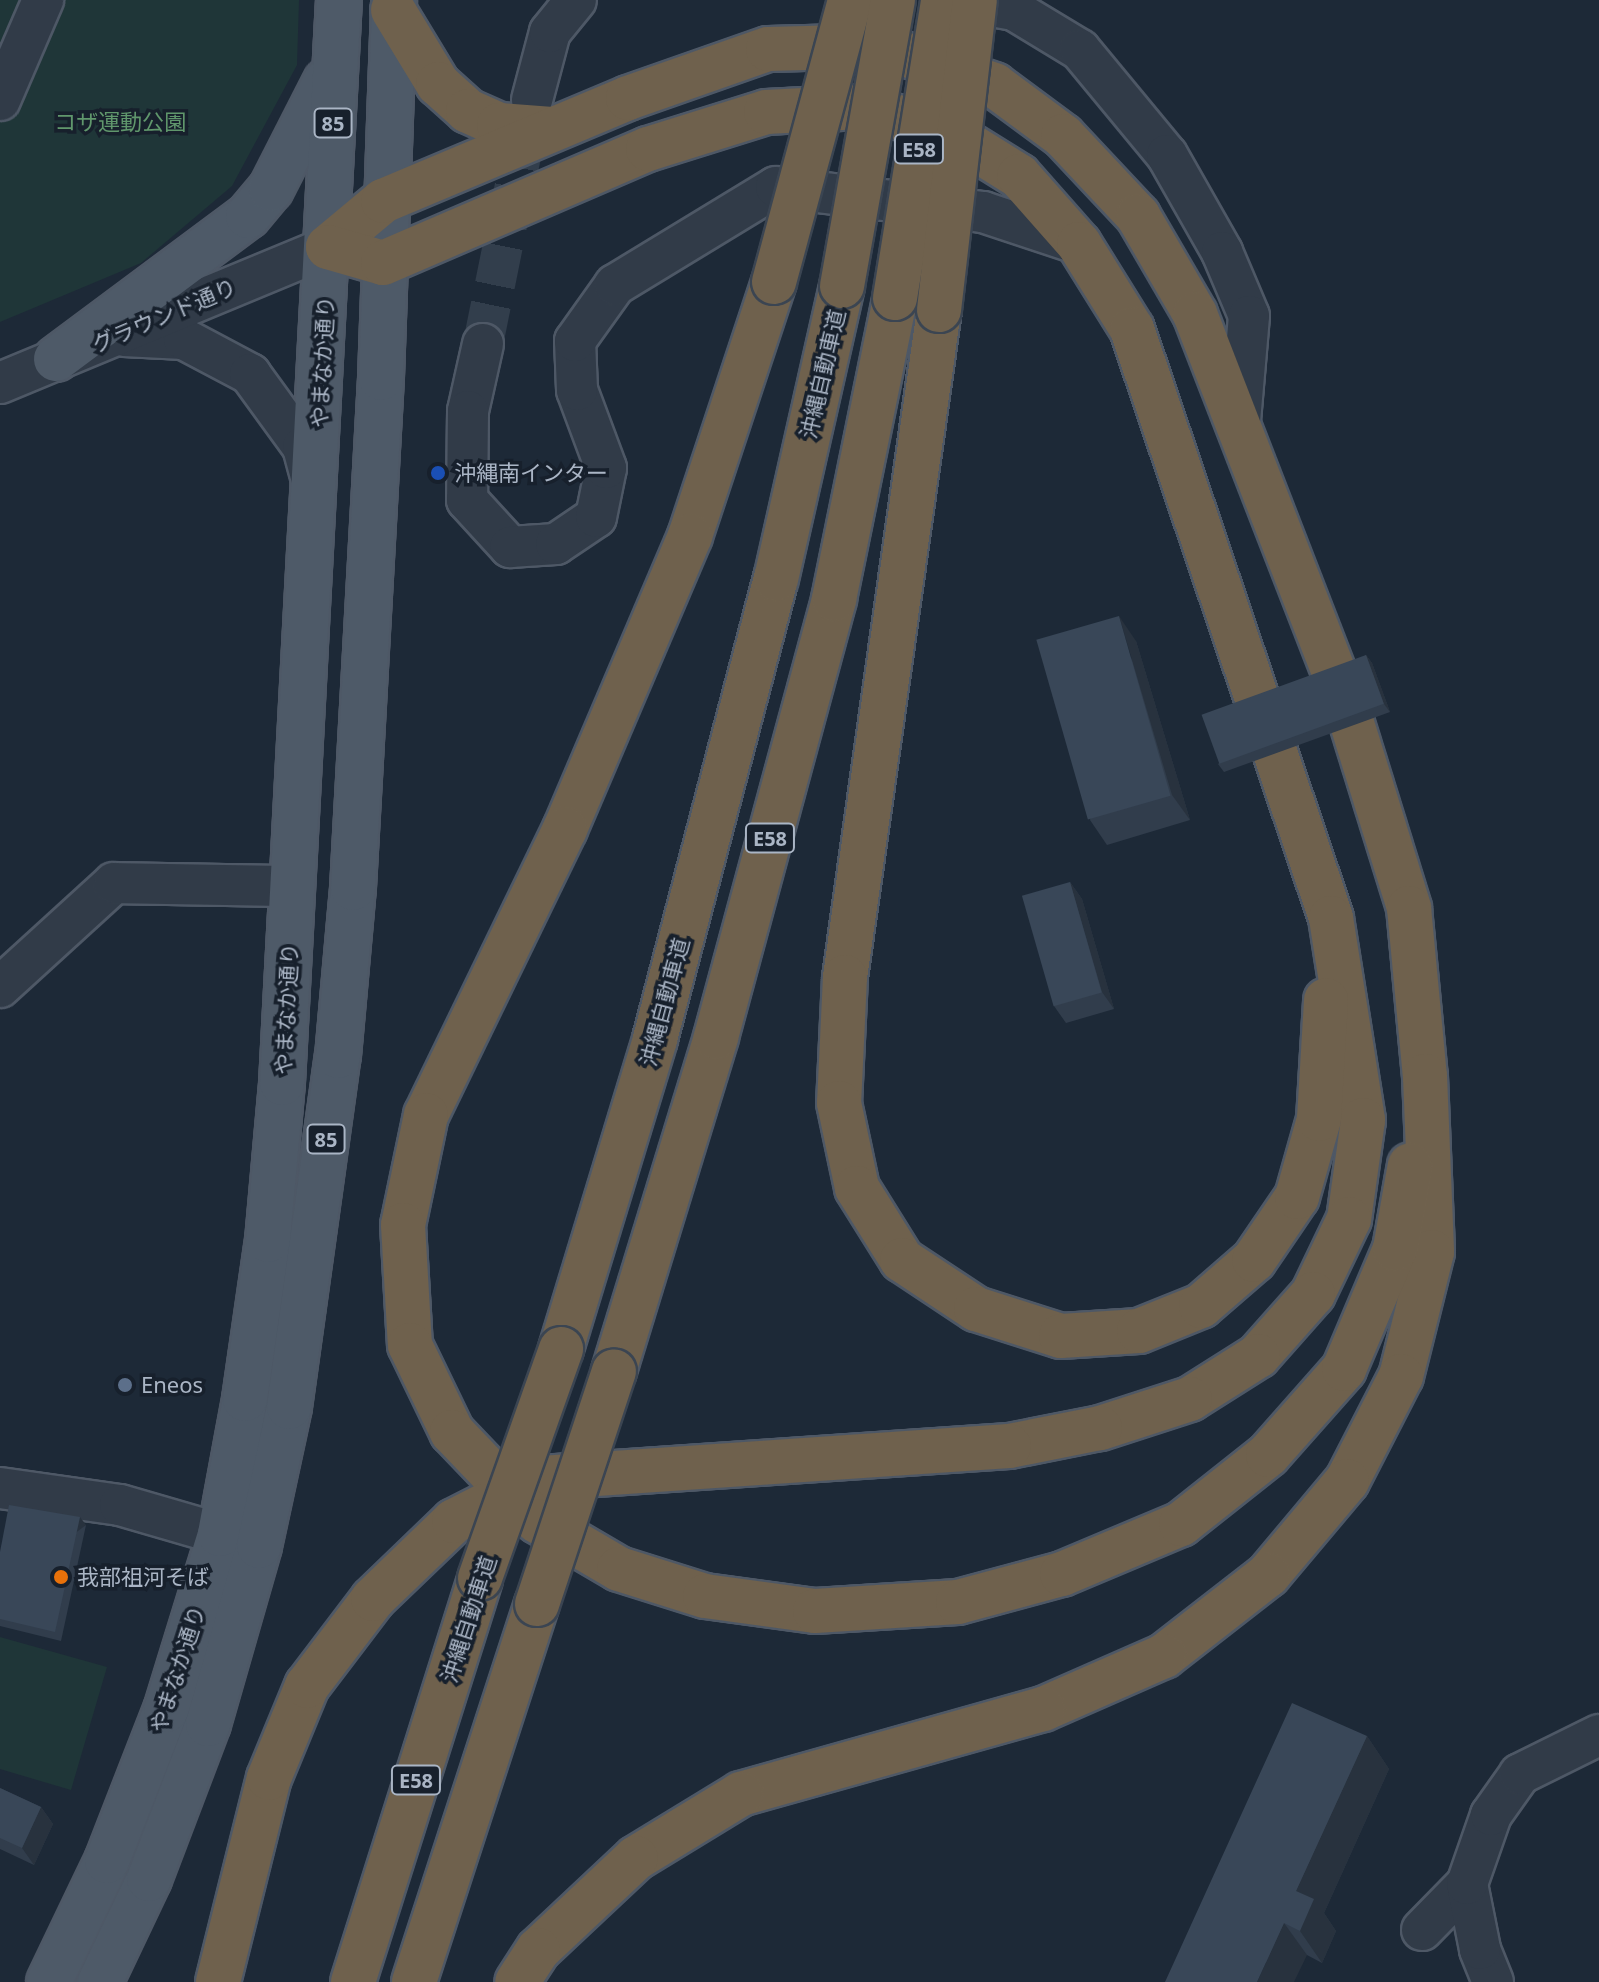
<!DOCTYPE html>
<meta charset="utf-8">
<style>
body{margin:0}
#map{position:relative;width:1599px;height:1982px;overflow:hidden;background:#1d2937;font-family:"Noto Sans","Noto Sans JP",sans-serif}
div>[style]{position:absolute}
.green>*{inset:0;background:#1f3638}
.minor-tunnel>*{height:40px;margin-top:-20px;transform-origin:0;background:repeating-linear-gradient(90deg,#323e4c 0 40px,transparent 0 60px)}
.roads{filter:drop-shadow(2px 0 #4e5866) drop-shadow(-2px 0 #4e5866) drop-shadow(0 2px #4e5866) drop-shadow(0 -2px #4e5866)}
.minor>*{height:40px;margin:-20px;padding:0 20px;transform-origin:20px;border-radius:20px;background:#313b48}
.major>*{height:44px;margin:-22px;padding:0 22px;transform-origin:22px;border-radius:22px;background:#4e5a68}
.highway>*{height:44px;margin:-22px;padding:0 22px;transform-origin:22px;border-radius:22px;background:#6f614d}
.bridges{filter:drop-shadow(2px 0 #3b4552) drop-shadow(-2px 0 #3b4552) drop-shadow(0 2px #3b4552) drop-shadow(0 -2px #3b4552)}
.highway-bridge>*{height:44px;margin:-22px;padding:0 22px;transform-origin:22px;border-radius:22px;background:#6f614d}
.wall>*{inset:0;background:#313d4c}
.shaded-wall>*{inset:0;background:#28323e;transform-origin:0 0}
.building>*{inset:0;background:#394758;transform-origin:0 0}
.dots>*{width:22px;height:22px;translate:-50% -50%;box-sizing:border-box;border:4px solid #17202c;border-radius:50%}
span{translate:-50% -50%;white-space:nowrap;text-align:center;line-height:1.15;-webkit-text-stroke:7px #17202c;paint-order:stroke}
.shield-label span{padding:2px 6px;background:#17202c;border:2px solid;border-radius:6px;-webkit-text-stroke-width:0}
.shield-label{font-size:20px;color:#aab5c5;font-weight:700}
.park-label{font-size:22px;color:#60976c}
.street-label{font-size:22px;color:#aab5c5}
.poi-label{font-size:22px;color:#aab5c5}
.left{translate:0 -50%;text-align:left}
</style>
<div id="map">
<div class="green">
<div style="clip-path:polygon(0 0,299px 0,297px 65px,232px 186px,141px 263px,0 322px)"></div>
<div style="clip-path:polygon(0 1637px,107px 1667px,71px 1790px,0 1769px)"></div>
</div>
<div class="minor-tunnel">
<div style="left:483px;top:344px;width:233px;rotate:-78.6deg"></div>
</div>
<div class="roads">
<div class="minor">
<div style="left:959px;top:0;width:56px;rotate:10.3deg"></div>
<div style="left:1014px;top:10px;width:77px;rotate:31.2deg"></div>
<div style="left:1080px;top:50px;width:136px;rotate:50.4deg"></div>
<div style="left:1167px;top:155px;width:112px;rotate:60.4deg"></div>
<div style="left:1222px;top:252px;width:69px;rotate:67.1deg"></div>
<div style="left:1249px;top:316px;width:104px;rotate:94.9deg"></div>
<div style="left:0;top:100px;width:109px;rotate:-66.7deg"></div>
<div style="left:532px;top:100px;width:70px;rotate:-75.2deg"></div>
<div style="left:550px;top:32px;width:41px;rotate:-50.9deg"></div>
<div style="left:124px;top:336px;width:60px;rotate:2.9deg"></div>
<div style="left:184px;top:339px;width:75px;rotate:27.9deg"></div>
<div style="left:250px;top:374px;width:90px;rotate:54deg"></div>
<div style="left:303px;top:447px;width:39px;rotate:75deg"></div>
<div style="left:483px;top:344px;width:69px;rotate:102.6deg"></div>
<div style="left:468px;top:411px;width:89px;rotate:90.6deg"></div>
<div style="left:467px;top:500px;width:64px;rotate:47.5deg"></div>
<div style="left:510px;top:547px;width:46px;rotate:-3.7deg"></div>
<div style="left:556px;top:544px;width:48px;rotate:-34deg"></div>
<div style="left:596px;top:517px;width:50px;rotate:-78.5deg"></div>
<div style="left:606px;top:468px;width:83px;rotate:-110.4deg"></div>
<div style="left:577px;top:390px;width:49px;rotate:-92.3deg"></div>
<div style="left:575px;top:341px;width:69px;rotate:-54.5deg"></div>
<div style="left:615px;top:285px;width:188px;rotate:-31.3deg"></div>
<div style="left:776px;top:187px;width:209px;rotate:6.9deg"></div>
<div style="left:983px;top:212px;width:101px;rotate:18.4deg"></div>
<div style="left:0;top:383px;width:355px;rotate:-22.5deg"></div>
<div style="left:0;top:987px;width:154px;rotate:-42.4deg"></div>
<div style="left:114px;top:883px;width:179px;rotate:1deg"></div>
<div style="left:0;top:1488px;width:121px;rotate:8.1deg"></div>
<div style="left:120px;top:1505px;width:104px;rotate:16.2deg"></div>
<div style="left:1422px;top:1930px;width:64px;rotate:-45.6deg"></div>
<div style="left:1493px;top:1982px;width:35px;rotate:-112deg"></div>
<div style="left:1480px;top:1949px;width:66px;rotate:-101.3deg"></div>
<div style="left:1467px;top:1884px;width:73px;rotate:-70.8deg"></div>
<div style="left:1491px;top:1815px;width:50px;rotate:-54.7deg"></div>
<div style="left:1520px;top:1774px;width:88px;rotate:-26.3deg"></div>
</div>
<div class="major">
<div style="left:56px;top:359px;width:239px;rotate:-36.7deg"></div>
<div style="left:248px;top:216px;width:35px;rotate:-50deg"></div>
<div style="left:271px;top:189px;width:121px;rotate:-63deg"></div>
<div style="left:49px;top:1982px;width:134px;rotate:-64.4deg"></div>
<div style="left:107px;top:1861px;width:162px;rotate:-68.7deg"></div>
<div style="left:166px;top:1710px;width:184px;rotate:-72.9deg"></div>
<div style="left:220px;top:1534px;width:137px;rotate:-79.5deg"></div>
<div style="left:245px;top:1399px;width:161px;rotate:-81.8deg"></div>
<div style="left:268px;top:1240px;width:158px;rotate:-84.9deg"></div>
<div style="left:282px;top:1083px;width:1084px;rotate:-86.99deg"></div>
<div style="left:100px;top:1982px;width:114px;rotate:-64.6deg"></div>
<div style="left:149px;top:1879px;width:166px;rotate:-69.2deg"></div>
<div style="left:208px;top:1724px;width:185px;rotate:-74deg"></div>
<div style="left:259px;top:1546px;width:142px;rotate:-77.8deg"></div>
<div style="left:289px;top:1407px;width:354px;rotate:-82.1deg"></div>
<div style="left:338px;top:1056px;width:169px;rotate:-84.9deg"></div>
<div style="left:353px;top:888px;width:511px;rotate:-86.86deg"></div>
<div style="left:381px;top:378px;width:378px;rotate:-88deg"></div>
</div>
<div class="highway">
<div style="left:393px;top:10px;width:87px;rotate:58.7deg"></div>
<div style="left:438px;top:84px;width:40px;rotate:42deg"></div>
<div style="left:468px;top:111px;width:34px;rotate:24deg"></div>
<div style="left:499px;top:125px;width:53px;rotate:4.3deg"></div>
<div style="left:328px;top:247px;width:72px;rotate:-39.9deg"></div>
<div style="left:383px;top:201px;width:266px;rotate:-22.8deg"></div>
<div style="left:628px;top:98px;width:148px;rotate:-19.3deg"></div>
<div style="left:768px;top:49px;width:113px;rotate:-1.5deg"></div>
<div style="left:881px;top:46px;width:120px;rotate:19deg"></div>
<div style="left:994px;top:85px;width:86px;rotate:36.5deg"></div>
<div style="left:1063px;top:136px;width:110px;rotate:46.8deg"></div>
<div style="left:1138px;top:216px;width:113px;rotate:59.8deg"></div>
<div style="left:1195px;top:314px;width:418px;rotate:68.8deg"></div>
<div style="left:1346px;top:704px;width:214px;rotate:72.8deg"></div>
<div style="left:1409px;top:908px;width:169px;rotate:84.6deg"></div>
<div style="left:1425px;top:1076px;width:176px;rotate:87.7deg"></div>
<div style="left:1432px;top:1252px;width:128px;rotate:104deg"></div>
<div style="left:1401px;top:1376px;width:118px;rotate:117.2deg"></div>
<div style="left:1347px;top:1481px;width:123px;rotate:130deg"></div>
<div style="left:1268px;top:1575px;width:132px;rotate:142.1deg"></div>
<div style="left:1164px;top:1656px;width:132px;rotate:156.3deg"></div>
<div style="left:1043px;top:1709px;width:314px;rotate:164.3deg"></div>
<div style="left:741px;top:1794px;width:123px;rotate:148.6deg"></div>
<div style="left:636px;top:1858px;width:134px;rotate:136.8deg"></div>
<div style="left:538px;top:1950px;width:38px;rotate:123deg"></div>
<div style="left:328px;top:247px;width:57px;rotate:16.2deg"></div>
<div style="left:383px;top:263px;width:288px;rotate:-23.3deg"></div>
<div style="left:648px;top:149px;width:124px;rotate:-17.4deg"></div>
<div style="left:766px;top:112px;width:95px;rotate:-3deg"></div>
<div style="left:861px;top:107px;width:87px;rotate:15.3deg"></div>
<div style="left:945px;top:130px;width:87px;rotate:31.9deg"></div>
<div style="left:1019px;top:176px;width:91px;rotate:48.6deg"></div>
<div style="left:1079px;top:244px;width:100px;rotate:58.1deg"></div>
<div style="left:1132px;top:329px;width:622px;rotate:71.33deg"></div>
<div style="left:1331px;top:918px;width:205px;rotate:81deg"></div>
<div style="left:1363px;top:1120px;width:100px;rotate:98deg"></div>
<div style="left:1349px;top:1219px;width:83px;rotate:115.6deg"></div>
<div style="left:1313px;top:1294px;width:83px;rotate:131.6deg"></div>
<div style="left:1258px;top:1356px;width:80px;rotate:147.7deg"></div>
<div style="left:1190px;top:1399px;width:95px;rotate:162.1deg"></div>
<div style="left:1100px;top:1428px;width:93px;rotate:168.8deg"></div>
<div style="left:1009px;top:1446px;width:469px;rotate:176.1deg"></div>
<div style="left:774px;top:282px;width:268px;rotate:108.3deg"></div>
<div style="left:690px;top:536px;width:319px;rotate:113.1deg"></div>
<div style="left:565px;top:829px;width:318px;rotate:115.9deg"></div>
<div style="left:426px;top:1115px;width:112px;rotate:101.8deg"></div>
<div style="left:403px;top:1225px;width:120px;rotate:86.7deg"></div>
<div style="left:410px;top:1345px;width:97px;rotate:64.2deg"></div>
<div style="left:452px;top:1432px;width:123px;rotate:46.3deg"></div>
<div style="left:537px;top:1521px;width:95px;rotate:30.3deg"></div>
<div style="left:619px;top:1569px;width:90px;rotate:17.4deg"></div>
<div style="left:705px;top:1596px;width:111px;rotate:7.8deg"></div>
<div style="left:815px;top:1611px;width:143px;rotate:-3.6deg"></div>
<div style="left:958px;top:1602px;width:108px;rotate:-15.1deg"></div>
<div style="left:1062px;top:1574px;width:129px;rotate:-22.8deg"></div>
<div style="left:1181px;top:1524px;width:111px;rotate:-38.4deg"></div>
<div style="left:1268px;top:1455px;width:115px;rotate:-48.5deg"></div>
<div style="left:1344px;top:1369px;width:130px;rotate:-67deg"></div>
<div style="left:1395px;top:1249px;width:85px;rotate:-79.9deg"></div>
<div style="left:939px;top:310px;width:674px;rotate:98.02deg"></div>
<div style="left:845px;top:977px;width:126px;rotate:92.7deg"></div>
<div style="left:839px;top:1103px;width:87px;rotate:78deg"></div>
<div style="left:857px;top:1188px;width:85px;rotate:58deg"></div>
<div style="left:902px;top:1260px;width:89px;rotate:33.5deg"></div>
<div style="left:976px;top:1309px;width:89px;rotate:17.6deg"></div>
<div style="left:1061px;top:1336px;width:78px;rotate:-3.7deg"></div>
<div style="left:1139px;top:1331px;width:67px;rotate:-22deg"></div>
<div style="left:1201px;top:1306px;width:70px;rotate:-41deg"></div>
<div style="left:1254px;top:1260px;width:76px;rotate:-55.7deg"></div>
<div style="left:1297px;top:1197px;width:81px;rotate:-74.2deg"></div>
<div style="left:1319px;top:1119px;width:119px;rotate:-86.6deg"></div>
<div style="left:561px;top:1349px;width:324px;rotate:-73.1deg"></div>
<div style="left:655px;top:1039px;width:476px;rotate:-75.3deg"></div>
<div style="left:776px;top:579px;width:300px;rotate:-77.3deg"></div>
<div style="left:614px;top:1371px;width:349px;rotate:-73deg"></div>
<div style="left:716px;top:1037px;width:454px;rotate:-74.9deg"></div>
<div style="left:834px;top:599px;width:307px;rotate:-78.5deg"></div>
<div style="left:218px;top:1982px;width:210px;rotate:-76deg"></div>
<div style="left:269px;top:1778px;width:100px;rotate:-67.6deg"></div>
<div style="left:307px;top:1686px;width:109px;rotate:-52.8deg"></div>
<div style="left:373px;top:1599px;width:112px;rotate:-43.9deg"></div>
<div style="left:454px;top:1521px;width:33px;rotate:-27deg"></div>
<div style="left:353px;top:1982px;width:423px;rotate:-72.5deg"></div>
<div style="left:414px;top:1982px;width:398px;rotate:-72deg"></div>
</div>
</div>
<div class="bridges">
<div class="highway-bridge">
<div style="left:774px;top:282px;width:292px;rotate:-74.9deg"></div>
<div style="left:842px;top:286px;width:291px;rotate:-79.9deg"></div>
<div style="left:895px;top:298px;width:302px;rotate:-80.8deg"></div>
<div style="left:939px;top:310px;width:312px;rotate:-83.4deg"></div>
<div style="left:480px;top:1578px;width:243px;rotate:-70.5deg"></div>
<div style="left:537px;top:1604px;width:245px;rotate:-71.7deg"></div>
</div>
</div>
<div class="wall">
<div style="clip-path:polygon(1136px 641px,1190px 820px,1107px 845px,1090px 820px)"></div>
<div style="clip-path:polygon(1366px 655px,1372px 663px,1390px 712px,1224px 772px,1218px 764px)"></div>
<div style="clip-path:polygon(1070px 882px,1082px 899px,1114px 1009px,1066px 1023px,1054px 1006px)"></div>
<div style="clip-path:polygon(86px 1525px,61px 1641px,0 1626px,0 1552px)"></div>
<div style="clip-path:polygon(1367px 1736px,1389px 1769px,1324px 1913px,1336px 1931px,1322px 1963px,1307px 1955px,1165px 1982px)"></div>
<div style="clip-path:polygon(0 1788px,41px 1807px,53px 1824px,34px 1865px,0 1849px)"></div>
</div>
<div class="shaded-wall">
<div style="clip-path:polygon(1119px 616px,1136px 641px,1190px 820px,1172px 795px)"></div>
<div style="clip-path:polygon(1366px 655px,1372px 663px,1390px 712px,1384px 704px)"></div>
<div style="clip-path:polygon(1070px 882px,1082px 899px,1114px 1009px,1102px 992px)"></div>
<div style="left:80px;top:1517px;width:10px;height:118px;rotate:53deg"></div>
<div style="clip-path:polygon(1367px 1736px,1389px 1769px,1324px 1913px,1336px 1931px,1322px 1963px,1300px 1931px,1296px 1891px)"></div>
<div style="clip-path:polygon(41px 1807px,53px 1824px,34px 1865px,22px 1848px)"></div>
<div style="clip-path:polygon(1284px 1923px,1307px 1955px,1294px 1982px,1257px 1982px)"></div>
</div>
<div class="building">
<div style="left:1119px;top:616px;width:187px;height:86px;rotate:74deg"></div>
<div style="left:1366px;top:655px;width:52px;height:175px;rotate:70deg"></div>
<div style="left:1070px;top:882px;width:115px;height:50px;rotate:74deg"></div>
<div style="clip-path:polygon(9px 1505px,80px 1517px,55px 1632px,0 1619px,0 1552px)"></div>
<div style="clip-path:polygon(1292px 1703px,1367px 1736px,1296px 1891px,1314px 1899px,1300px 1931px,1284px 1923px,1257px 1982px,1165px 1982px)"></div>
<div style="clip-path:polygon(0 1788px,41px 1807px,22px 1848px,0 1838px)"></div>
</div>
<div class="dots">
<div style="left:438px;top:473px;background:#1a4fb4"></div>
<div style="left:125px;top:1385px;background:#5c6f8a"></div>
<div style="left:61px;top:1577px;background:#e8710a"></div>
</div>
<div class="shield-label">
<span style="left:333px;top:123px">85</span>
<span style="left:919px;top:149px">E58</span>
<span style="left:770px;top:838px">E58</span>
<span style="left:326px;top:1139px">85</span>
<span style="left:416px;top:1780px">E58</span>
</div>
<div class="park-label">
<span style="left:120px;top:122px">コザ運動公園</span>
</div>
<div class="street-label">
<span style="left:164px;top:315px;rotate:-23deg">グラウンド通り</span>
<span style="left:322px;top:362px;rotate:-87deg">やまなか通り</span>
<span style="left:822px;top:374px;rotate:-77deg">沖縄自動車道</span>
<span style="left:664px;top:1002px;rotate:-75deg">沖縄自動車道</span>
<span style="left:286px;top:1009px;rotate:-87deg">やまなか通り</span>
<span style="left:468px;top:1619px;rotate:-72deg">沖縄自動車道</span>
<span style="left:177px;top:1669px;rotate:-72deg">やまなか通り</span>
</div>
<div class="poi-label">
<span class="left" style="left:454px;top:473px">沖縄南インター</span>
<span class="left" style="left:141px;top:1385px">Eneos</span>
<span class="left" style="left:77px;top:1577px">我部祖河そば</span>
</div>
</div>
